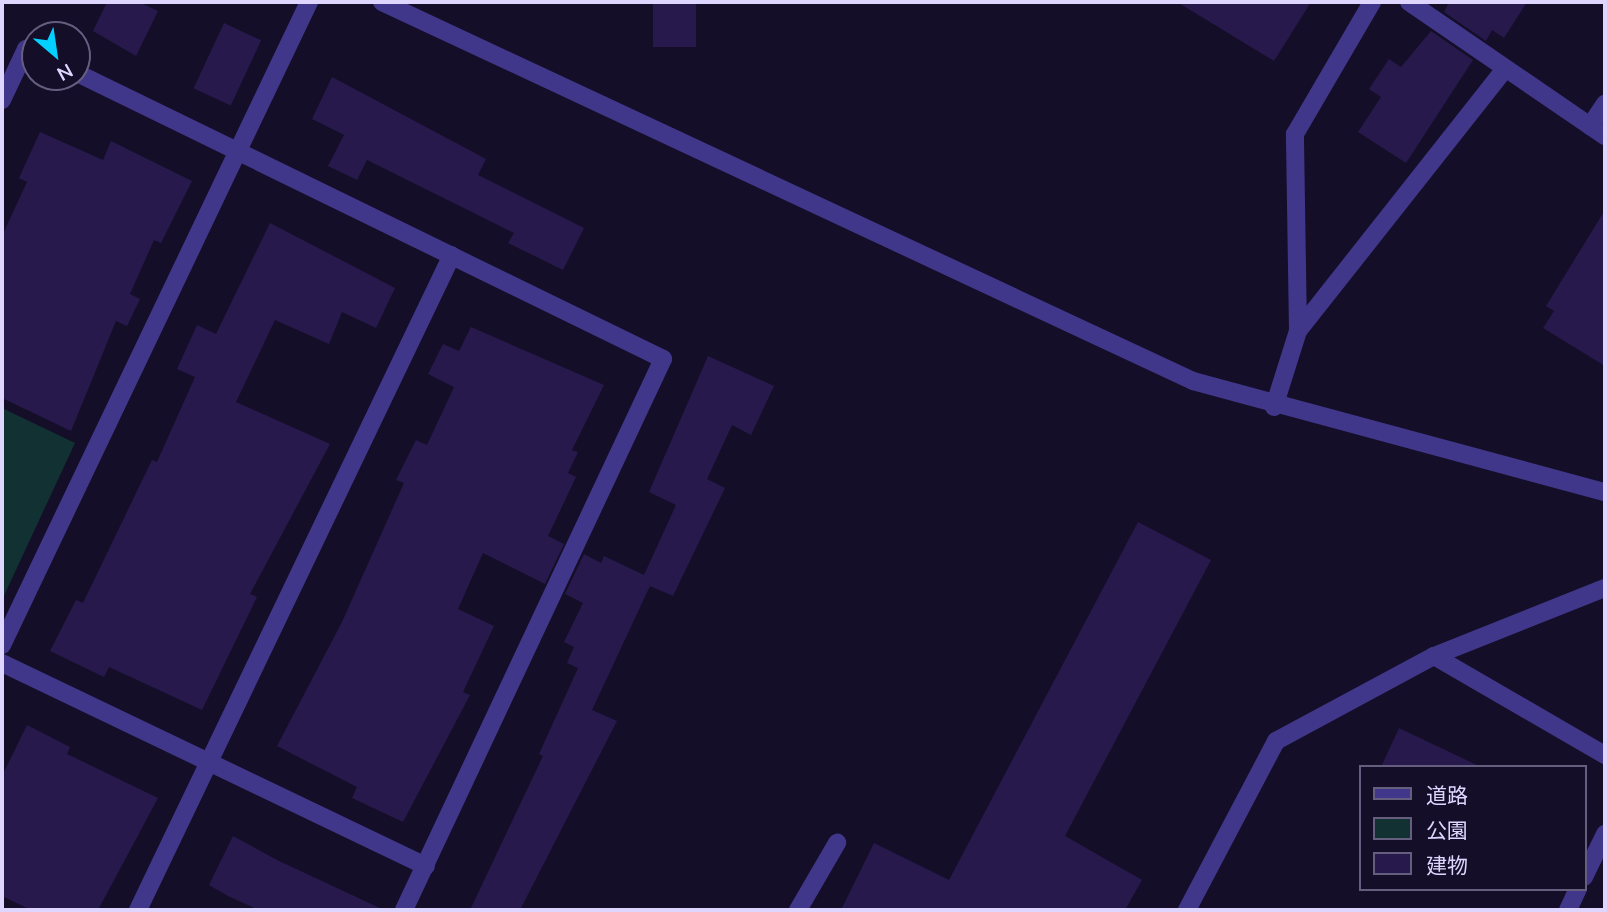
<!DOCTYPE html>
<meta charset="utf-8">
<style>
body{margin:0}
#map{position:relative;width:1607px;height:912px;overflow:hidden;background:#150e29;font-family:Mulish,"Noto Sans JP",sans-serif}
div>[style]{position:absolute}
.green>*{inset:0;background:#113133}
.building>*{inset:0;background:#27194b;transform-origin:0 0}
.lane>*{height:18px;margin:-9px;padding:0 9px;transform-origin:9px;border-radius:9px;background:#41378a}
.street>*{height:18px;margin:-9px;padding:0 9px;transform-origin:9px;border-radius:9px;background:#41378a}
span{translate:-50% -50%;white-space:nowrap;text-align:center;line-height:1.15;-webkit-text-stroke:6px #150e29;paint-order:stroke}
.frame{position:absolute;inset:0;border:4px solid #ded6ff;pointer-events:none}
.legend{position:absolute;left:1359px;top:765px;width:228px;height:126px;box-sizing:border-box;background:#150e29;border:2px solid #655e7f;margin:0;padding:9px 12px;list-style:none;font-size:21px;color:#ded6ff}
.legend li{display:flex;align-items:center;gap:14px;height:35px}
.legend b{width:35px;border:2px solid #655e7f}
.north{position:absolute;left:21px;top:21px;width:70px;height:70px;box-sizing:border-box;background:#150e29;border:2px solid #655e7f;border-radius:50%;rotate:151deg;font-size:19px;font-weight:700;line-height:28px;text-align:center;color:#ded6ff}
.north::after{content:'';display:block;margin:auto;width:24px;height:32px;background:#02d1ff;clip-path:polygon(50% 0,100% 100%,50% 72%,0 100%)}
</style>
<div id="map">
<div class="green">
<div style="clip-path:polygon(2px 408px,75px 443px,2px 600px)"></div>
</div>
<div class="building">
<div style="clip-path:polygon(107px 2px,139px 2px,158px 11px,136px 56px,93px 31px)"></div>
<div style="left:653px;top:2px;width:43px;height:45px"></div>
<div style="clip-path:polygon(1177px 2px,1311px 2px,1274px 61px)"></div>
<div style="clip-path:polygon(1449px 2px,1527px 2px,1504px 38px,1492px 30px,1486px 41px,1444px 12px)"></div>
<div style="left:224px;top:23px;width:41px;height:72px;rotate:25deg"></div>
<div style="clip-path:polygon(1431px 31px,1473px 60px,1406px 163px,1358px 132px,1381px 97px,1369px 89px,1389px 59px,1401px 67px)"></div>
<div style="clip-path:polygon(332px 77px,486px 159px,478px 175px,584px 228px,563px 270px,508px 243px,514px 233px,367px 160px,357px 180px,328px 166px,344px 135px,312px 119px)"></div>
<div style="clip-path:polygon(40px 132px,103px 160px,111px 141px,192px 181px,161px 243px,154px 240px,130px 294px,140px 299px,127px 326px,116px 321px,71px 431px,2px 398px,2px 236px,27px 182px,19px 178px)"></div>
<div style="clip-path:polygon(1605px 210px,1605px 366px,1543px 328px,1554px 311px,1546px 306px)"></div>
<div style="clip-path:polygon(270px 223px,395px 288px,376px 328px,342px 312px,329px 344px,275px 320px,236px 402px,330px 444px,250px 594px,257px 597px,202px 710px,109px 667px,104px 677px,50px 651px,76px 600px,83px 603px,152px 460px,157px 462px,195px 377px,177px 369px,197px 325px,216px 334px)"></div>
<div style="clip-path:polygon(471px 327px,604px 385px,572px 450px,578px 452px,568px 473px,576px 477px,548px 536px,564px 544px,545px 584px,483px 553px,458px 609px,494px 626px,463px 692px,470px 695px,403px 822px,352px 798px,357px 787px,277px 746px,342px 622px,404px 483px,396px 480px,416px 440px,427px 445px,454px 387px,428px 374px,443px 344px,459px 351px)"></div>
<div style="clip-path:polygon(708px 356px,774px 386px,751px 435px,732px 425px,707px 479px,725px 488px,673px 596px,650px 586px,592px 710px,617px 721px,520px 910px,470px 910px,543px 756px,539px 754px,578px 668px,567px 663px,574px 647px,564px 642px,583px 603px,565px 594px,584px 554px,601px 563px,604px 556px,644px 575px,676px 505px,649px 492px)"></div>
<div style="clip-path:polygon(1138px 522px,1211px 560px,1065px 836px,1142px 880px,1125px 910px,841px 910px,874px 843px,949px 880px)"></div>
<div style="clip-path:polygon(27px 725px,70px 747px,67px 754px,158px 798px,98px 910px,31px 910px,2px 896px,2px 776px)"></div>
<div style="clip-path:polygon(1399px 728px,1481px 767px,1381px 767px)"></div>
<div style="clip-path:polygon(233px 836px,277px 860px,384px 910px,259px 910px,228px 896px,209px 885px)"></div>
</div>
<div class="lane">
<div style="left:1409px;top:2px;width:237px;rotate:34.4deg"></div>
<div style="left:1590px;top:126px;width:27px;rotate:-56deg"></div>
<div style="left:1298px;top:331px;width:333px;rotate:-51.7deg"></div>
<div style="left:1274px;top:407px;width:80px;rotate:-72.5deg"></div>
<div style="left:1298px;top:331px;width:197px;rotate:-90.9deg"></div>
<div style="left:1295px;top:134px;width:153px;rotate:-59.7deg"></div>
<div style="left:1434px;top:656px;width:198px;rotate:30.1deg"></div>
<div style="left:798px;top:910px;width:78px;rotate:-59.8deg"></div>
<div style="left:1187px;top:910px;width:191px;rotate:-62.2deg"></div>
<div style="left:1276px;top:741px;width:179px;rotate:-28.3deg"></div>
<div style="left:1434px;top:656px;width:184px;rotate:-21.7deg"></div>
</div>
<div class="street">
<div style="left:382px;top:2px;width:895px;rotate:25.05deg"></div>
<div style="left:1193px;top:381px;width:427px;rotate:15.1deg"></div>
<div style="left:77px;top:73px;width:652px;rotate:26.01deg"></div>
<div style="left:663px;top:359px;width:609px;rotate:115.18deg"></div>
<div style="left:2px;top:100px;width:56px;rotate:-64.8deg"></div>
<div style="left:26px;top:49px;width:10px;rotate:24deg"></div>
<div style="left:2px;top:645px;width:713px;rotate:-64.48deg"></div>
<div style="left:2px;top:663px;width:470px;rotate:25.6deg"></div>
<div style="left:1584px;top:877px;width:48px;rotate:-64deg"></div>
<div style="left:138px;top:910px;width:726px;rotate:-64.39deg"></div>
<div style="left:1568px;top:910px;width:23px;rotate:-65deg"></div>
</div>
<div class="frame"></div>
<ul class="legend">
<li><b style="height:9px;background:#41378a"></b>道路</li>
<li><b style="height:19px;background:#113133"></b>公園</li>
<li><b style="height:19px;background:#27194b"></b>建物</li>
</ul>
<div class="north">N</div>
</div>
